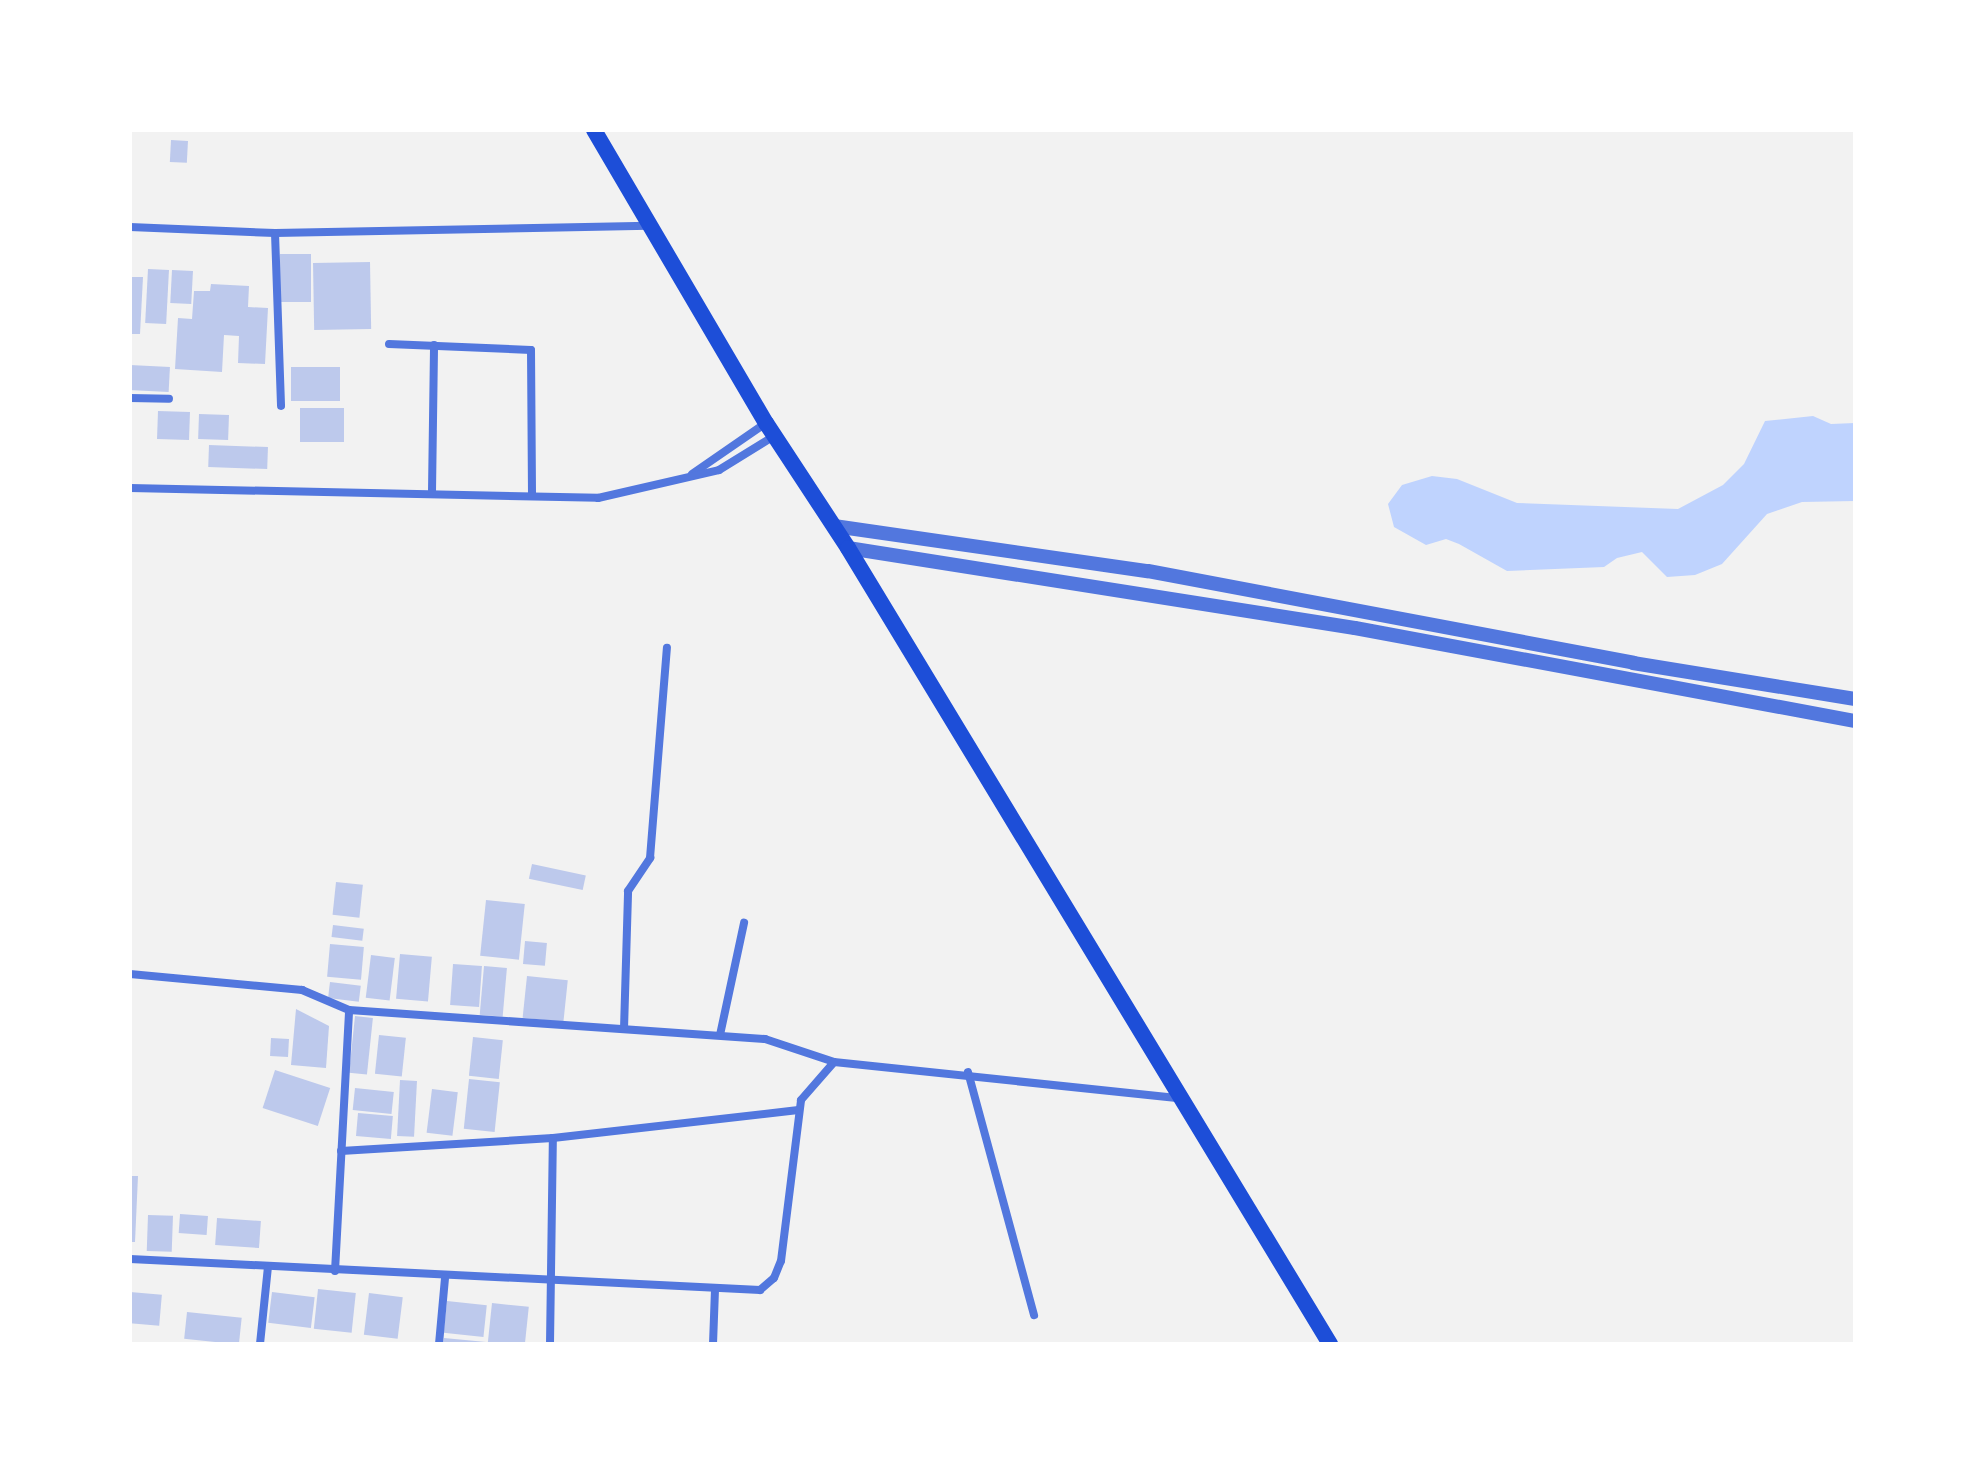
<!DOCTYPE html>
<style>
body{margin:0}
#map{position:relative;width:1985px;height:1474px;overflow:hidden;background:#f2f2f2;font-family:Roboto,sans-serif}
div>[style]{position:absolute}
.water>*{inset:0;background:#bfd3fe}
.building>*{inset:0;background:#bdc9ec;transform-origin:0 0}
.minor>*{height:8px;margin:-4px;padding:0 4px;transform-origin:4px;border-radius:4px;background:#5277de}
.tertiary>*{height:14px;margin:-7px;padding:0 7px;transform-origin:7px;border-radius:7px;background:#5277de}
.secondary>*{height:16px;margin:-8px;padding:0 8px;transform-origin:8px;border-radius:8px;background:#1d4ed8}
span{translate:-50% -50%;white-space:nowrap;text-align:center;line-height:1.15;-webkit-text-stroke:6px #fff;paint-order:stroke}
.frame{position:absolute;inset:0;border:132px solid #fff;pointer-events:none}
</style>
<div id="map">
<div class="water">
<div style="clip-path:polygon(1813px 416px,1831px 424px,1855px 423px,1855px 501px,1802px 502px,1767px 514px,1722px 564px,1695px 575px,1667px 577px,1642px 552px,1617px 558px,1604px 567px,1507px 571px,1459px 544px,1446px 539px,1426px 545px,1394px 527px,1388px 504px,1402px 485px,1432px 476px,1457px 479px,1517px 503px,1678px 509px,1723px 485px,1744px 464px,1765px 421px)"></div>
</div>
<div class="building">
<div style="left:171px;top:140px;width:17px;height:22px;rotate:3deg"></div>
<div style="left:280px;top:254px;width:31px;height:48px"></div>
<div style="left:370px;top:262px;width:67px;height:57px;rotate:89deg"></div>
<div style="left:148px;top:269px;width:21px;height:54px;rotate:3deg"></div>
<div style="left:172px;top:270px;width:21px;height:33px;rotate:3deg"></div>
<div style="clip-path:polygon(130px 277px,143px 277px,140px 334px,130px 334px)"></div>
<div style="clip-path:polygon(211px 284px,249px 286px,248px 307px,268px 308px,265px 364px,238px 363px,239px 336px,224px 335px,222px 372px,175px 369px,178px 318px,192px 319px,194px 291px,210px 291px)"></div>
<div style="left:130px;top:365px;width:40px;height:25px;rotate:3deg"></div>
<div style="left:340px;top:367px;width:34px;height:49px;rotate:90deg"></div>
<div style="left:344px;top:408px;width:34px;height:44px;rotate:90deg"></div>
<div style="left:158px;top:411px;width:32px;height:28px;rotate:2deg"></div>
<div style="left:199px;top:414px;width:30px;height:25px;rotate:2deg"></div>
<div style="left:209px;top:445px;width:59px;height:22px;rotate:2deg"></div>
<div style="left:532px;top:864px;width:55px;height:15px;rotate:12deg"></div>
<div style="left:336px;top:882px;width:27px;height:33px;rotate:6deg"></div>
<div style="left:486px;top:900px;width:39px;height:56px;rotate:6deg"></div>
<div style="left:333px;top:925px;width:31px;height:12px;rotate:7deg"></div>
<div style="left:525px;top:941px;width:22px;height:23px;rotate:5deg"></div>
<div style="left:330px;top:944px;width:34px;height:33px;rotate:5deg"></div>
<div style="left:400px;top:954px;width:32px;height:45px;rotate:5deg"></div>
<div style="left:371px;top:955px;width:24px;height:43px;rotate:7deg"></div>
<div style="left:453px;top:964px;width:29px;height:41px;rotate:4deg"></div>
<div style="left:484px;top:966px;width:23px;height:49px;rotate:5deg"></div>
<div style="left:527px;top:976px;width:41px;height:42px;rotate:6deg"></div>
<div style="left:330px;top:982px;width:31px;height:16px;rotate:7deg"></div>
<div style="clip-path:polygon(296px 1009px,329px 1026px,326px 1068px,291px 1065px)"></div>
<div style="left:355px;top:1016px;width:18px;height:57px;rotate:6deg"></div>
<div style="left:379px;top:1035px;width:27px;height:39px;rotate:6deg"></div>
<div style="left:473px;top:1037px;width:30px;height:39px;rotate:6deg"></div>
<div style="left:271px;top:1038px;width:18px;height:18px;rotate:3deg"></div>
<div style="left:275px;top:1070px;width:58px;height:40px;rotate:18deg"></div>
<div style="left:469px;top:1079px;width:31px;height:50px;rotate:6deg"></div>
<div style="left:400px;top:1080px;width:17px;height:56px;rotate:3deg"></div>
<div style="left:355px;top:1088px;width:39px;height:22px;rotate:6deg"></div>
<div style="left:432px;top:1089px;width:26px;height:44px;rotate:7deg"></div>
<div style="left:358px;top:1113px;width:35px;height:23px;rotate:5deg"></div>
<div style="clip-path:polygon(130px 1176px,138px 1176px,135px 1242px,130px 1242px)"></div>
<div style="left:180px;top:1214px;width:28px;height:19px;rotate:4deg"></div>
<div style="left:148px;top:1215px;width:25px;height:36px;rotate:2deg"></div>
<div style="left:217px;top:1218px;width:44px;height:27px;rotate:4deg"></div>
<div style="left:318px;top:1289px;width:38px;height:40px;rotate:6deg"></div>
<div style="left:130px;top:1292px;width:32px;height:31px;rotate:5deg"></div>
<div style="left:272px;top:1292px;width:43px;height:31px;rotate:7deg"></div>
<div style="left:369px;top:1293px;width:34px;height:42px;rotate:7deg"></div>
<div style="left:447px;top:1301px;width:40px;height:32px;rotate:6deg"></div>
<div style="left:492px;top:1303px;width:37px;height:40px;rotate:6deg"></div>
<div style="left:187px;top:1312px;width:55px;height:27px;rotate:6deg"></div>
<div style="clip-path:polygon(444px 1338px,486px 1342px,486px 1344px,443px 1344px)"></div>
</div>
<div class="minor">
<div style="left:130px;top:227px;width:145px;rotate:2.4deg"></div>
<div style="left:275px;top:233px;width:374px;rotate:-1.1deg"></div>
<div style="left:275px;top:233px;width:173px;rotate:88deg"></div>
<div style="left:389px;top:344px;width:142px;rotate:2.4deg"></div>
<div style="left:531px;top:350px;width:145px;rotate:89.6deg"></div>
<div style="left:130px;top:398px;width:39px;rotate:1deg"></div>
<div style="left:692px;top:474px;width:90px;rotate:-34.6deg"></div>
<div style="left:130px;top:488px;width:468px;rotate:1.2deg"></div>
<div style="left:598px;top:498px;width:124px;rotate:-13deg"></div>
<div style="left:719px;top:470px;width:65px;rotate:-31.7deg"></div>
<div style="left:432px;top:492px;width:147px;rotate:-89.2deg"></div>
<div style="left:130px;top:974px;width:173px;rotate:5.3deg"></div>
<div style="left:302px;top:990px;width:51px;rotate:23.1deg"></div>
<div style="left:349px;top:1010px;width:417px;rotate:4deg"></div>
<div style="left:765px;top:1039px;width:73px;rotate:18.4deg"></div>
<div style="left:624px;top:1029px;width:138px;rotate:-88.3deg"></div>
<div style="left:628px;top:891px;width:40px;rotate:-56deg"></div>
<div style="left:650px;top:858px;width:211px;rotate:-85.4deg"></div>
<div style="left:720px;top:1035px;width:115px;rotate:-77.9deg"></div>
<div style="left:968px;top:1072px;width:252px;rotate:74.8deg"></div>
<div style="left:341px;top:1151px;width:212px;rotate:-3.5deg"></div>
<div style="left:553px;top:1138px;width:247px;rotate:-6.5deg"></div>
<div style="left:130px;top:1259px;width:631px;rotate:2.82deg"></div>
<div style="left:760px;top:1290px;width:18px;rotate:-41deg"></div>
<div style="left:774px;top:1278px;width:18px;rotate:-68deg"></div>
<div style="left:781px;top:1261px;width:162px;rotate:-82.9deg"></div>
<div style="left:801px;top:1100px;width:50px;rotate:-49deg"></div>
<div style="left:834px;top:1062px;width:347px;rotate:6deg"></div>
<div style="left:335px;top:1271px;width:261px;rotate:-86.9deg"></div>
<div style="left:260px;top:1344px;width:77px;rotate:-84.1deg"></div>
<div style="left:439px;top:1344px;width:66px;rotate:-84.8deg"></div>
<div style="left:550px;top:1344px;width:206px;rotate:-89.2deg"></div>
<div style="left:713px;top:1344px;width:55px;rotate:-87.9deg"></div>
</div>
<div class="tertiary">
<div style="left:834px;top:526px;width:317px;rotate:8.2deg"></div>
<div style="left:1148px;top:571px;width:494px;rotate:10.7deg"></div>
<div style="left:1633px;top:663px;width:225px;rotate:9.2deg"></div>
<div style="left:848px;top:548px;width:513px;rotate:8.97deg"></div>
<div style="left:1355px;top:628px;width:509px;rotate:10.54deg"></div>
</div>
<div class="secondary">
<div style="left:594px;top:130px;width:340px;rotate:59.6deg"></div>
<div style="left:766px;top:423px;width:149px;rotate:56.7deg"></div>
<div style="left:848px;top:548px;width:931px;rotate:58.8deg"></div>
</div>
<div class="frame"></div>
</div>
